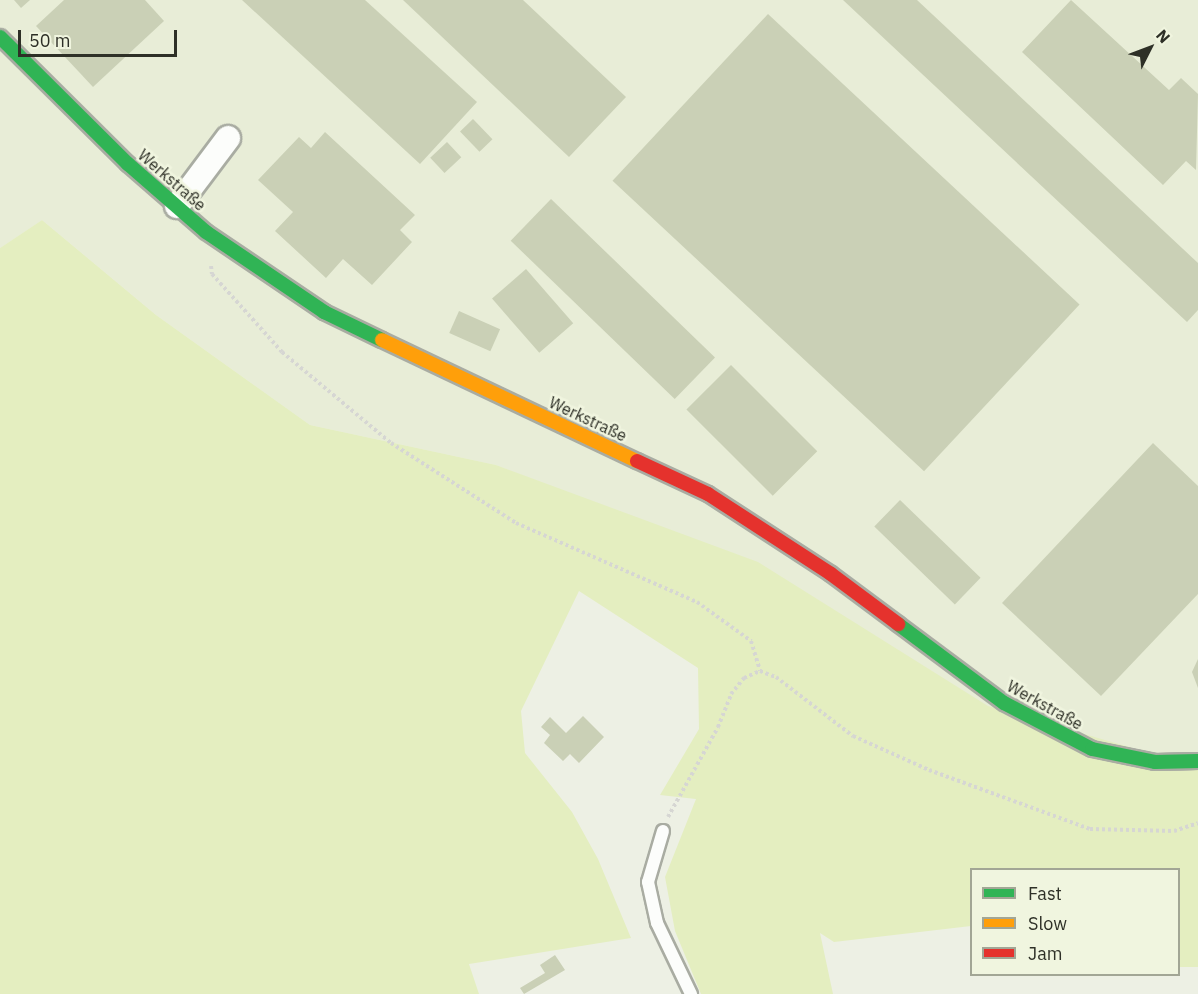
<!DOCTYPE html>
<meta charset="utf-8">
<style>
body{margin:0}
#map{position:relative;width:1198px;height:994px;overflow:hidden;background:#edf0e4;font-family:"IBM Plex Sans",sans-serif}
div>[style]{position:absolute}
.built>*{inset:0;background:#e8edd7}
.green>*{inset:0;background:#e4eec0}
.building>*{inset:0;background:#cad0b6;transform-origin:0 0}
.path>*{height:4px;margin-top:-2px;transform-origin:0;background:repeating-linear-gradient(90deg,#d6d6d3 0 3px,transparent 0 6px)}
.roads{filter:drop-shadow(2px 0 #a9aca2) drop-shadow(-2px 0 #a9aca2) drop-shadow(0 2px #a9aca2) drop-shadow(0 -2px #a9aca2)}
.lane>*{height:12px;margin:-6px;padding:0 6px;transform-origin:6px;border-radius:6px;background:#fcfdfb}
.street>*{height:24px;margin:-12px;padding:0 12px;transform-origin:12px;border-radius:12px;background:#fcfdfb}
.fast>*{height:14px;margin:-7px;padding:0 7px;transform-origin:7px;border-radius:7px;background:#30b455}
.slow>*{height:14px;margin:-7px;padding:0 7px;transform-origin:7px;border-radius:7px;background:#ff9f0a}
.jam>*{height:14px;margin:-7px;padding:0 7px;transform-origin:7px;border-radius:7px;background:#e5322d}
span{translate:-50% -50%;white-space:nowrap;text-align:center;line-height:1.15;-webkit-text-stroke:5px #f0f5df;paint-order:stroke}
.street-label{font-size:16px;color:#2e3027}
.legend{position:absolute;left:970px;top:868px;width:210px;height:108px;box-sizing:border-box;background:#f0f5df;border:2px solid #a2a695;margin:0;padding:8px 10px;list-style:none;font-size:18px;color:#2e3027}
.legend li{display:flex;align-items:center;gap:12px;height:30px}
.legend b{width:30px;border:2px solid #a2a695}
.north{position:absolute;left:1120px;top:18px;width:60px;height:60px;-webkit-text-stroke:4px #f0f5df;paint-order:stroke;rotate:48deg;font-size:16px;font-weight:700;line-height:24px;text-align:center;color:#2e3027}
.north::after{content:'';display:block;margin:auto;width:21px;height:27px;background:#2e3027;clip-path:polygon(50% 0,100% 100%,50% 72%,0 100%)}
.scale{position:absolute;left:18px;top:30px;width:159px;height:27px;box-sizing:border-box;border:3px solid #2e3027;border-top:0;padding-left:8px;font-size:18px;line-height:21px;white-space:nowrap;color:#2e3027;-webkit-text-stroke:4px #f0f5df;paint-order:stroke}
</style>
<div id="map">
<div class="built">
<div style="clip-path:polygon(0 0,1198px 0,1198px 767px,1067px 751px,605px 508px,496px 465px,310px 425px,156px 315px,42px 220px,0 248px)"></div>
</div>
<div class="green">
<div style="clip-path:polygon(42px 220px,156px 315px,310px 425px,496px 465px,758px 562px,988px 706px,1198px 767px,1198px 967px,1179px 967px,1178px 870px,972px 870px,971px 926px,834px 942px,820px 933px,833px 994px,701px 994px,675px 931px,665px 877px,696px 799px,660px 795px,699px 729px,698px 668px,579px 591px,521px 711px,525px 753px,572px 812px,598px 859px,631px 938px,469px 964px,479px 994px,0 994px,0 248px)"></div>
</div>
<div class="building">
<div style="clip-path:polygon(14px 0,30px 0,21px 8px)"></div>
<div style="clip-path:polygon(64px 0,145px 0,164px 21px,93px 87px,36px 26px)"></div>
<div style="clip-path:polygon(242px 0,365px 0,477px 102px,420px 164px)"></div>
<div style="clip-path:polygon(403px 0,523px 0,626px 97px,569px 157px)"></div>
<div style="clip-path:polygon(843px 0,917px 0,1198px 263px,1198px 310px,1187px 322px)"></div>
<div style="clip-path:polygon(1071px 0,1169px 90px,1181px 78px,1198px 94px,1196px 170px,1186px 161px,1163px 185px,1022px 52px)"></div>
<div style="left:768px;top:14px;width:426px;height:228px;rotate:43deg"></div>
<div style="left:473px;top:119px;width:28px;height:18px;rotate:46deg"></div>
<div style="clip-path:polygon(325px 132px,415px 215px,400px 230px,412px 242px,372px 285px,343px 259px,326px 278px,275px 231px,293px 212px,258px 180px,299px 137px,311px 148px)"></div>
<div style="left:447px;top:142px;width:21px;height:23px;rotate:47deg"></div>
<div style="left:551px;top:199px;width:228px;height:58px;rotate:44deg"></div>
<div style="left:526px;top:269px;width:72px;height:45px;rotate:49deg"></div>
<div style="left:459px;top:311px;width:45px;height:24px;rotate:24deg"></div>
<div style="left:731px;top:365px;width:122px;height:63px;rotate:45deg"></div>
<div style="clip-path:polygon(1153px 443px,1198px 486px,1198px 594px,1101px 696px,1002px 603px)"></div>
<div style="left:900px;top:500px;width:112px;height:37px;rotate:44deg"></div>
<div style="clip-path:polygon(1198px 659px,1198px 688px,1192px 672px)"></div>
<div style="clip-path:polygon(583px 716px,604px 737px,579px 763px,570px 754px,563px 761px,544px 743px,550px 735px,541px 727px,550px 717px,566px 733px)"></div>
<div style="clip-path:polygon(555px 955px,565px 970px,524px 994px,520px 988px,545px 973px,540px 965px)"></div>
</div>
<div class="path">
<div style="left:211px;top:266px;width:8px;rotate:83deg"></div>
<div style="left:212px;top:274px;width:105px;rotate:48.1deg"></div>
<div style="left:282px;top:352px;width:142px;rotate:39.9deg"></div>
<div style="left:391px;top:443px;width:148px;rotate:32.6deg"></div>
<div style="left:516px;top:523px;width:197px;rotate:23.6deg"></div>
<div style="left:697px;top:602px;width:67px;rotate:35.8deg"></div>
<div style="left:751px;top:641px;width:31px;rotate:73deg"></div>
<div style="left:668px;top:817px;width:103px;rotate:-60.9deg"></div>
<div style="left:718px;top:727px;width:35px;rotate:-68deg"></div>
<div style="left:731px;top:694px;width:21px;rotate:-51deg"></div>
<div style="left:744px;top:678px;width:17px;rotate:-24deg"></div>
<div style="left:760px;top:671px;width:17px;rotate:21deg"></div>
<div style="left:776px;top:677px;width:97px;rotate:37.5deg"></div>
<div style="left:853px;top:736px;width:83px;rotate:24.1deg"></div>
<div style="left:929px;top:770px;width:171px;rotate:20.1deg"></div>
<div style="left:1090px;top:829px;width:84px;rotate:1.4deg"></div>
<div style="left:1174px;top:831px;width:25px;rotate:-18deg"></div>
</div>
<div class="roads">
<div class="lane">
<div style="left:663px;top:831px;width:53px;rotate:106.4deg"></div>
<div style="left:648px;top:882px;width:42px;rotate:77.6deg"></div>
<div style="left:657px;top:923px;width:79px;rotate:64.4deg"></div>
</div>
<div class="street">
<div style="left:177px;top:206px;width:85px;rotate:-53.1deg"></div>
</div>
<div class="fast">
<div style="left:0;top:37px;width:180px;rotate:44.8deg"></div>
<div style="left:128px;top:164px;width:103px;rotate:41.1deg"></div>
<div style="left:206px;top:232px;width:143px;rotate:34.1deg"></div>
<div style="left:324px;top:312px;width:64px;rotate:25.8deg"></div>
<div style="left:898px;top:624px;width:132px;rotate:36.7deg"></div>
<div style="left:1004px;top:703px;width:99px;rotate:27.6deg"></div>
<div style="left:1092px;top:749px;width:64px;rotate:11.7deg"></div>
<div style="left:1155px;top:762px;width:43px;rotate:-1.3deg"></div>
</div>
<div class="slow">
<div style="left:382px;top:340px;width:282px;rotate:25.4deg"></div>
</div>
<div class="jam">
<div style="left:637px;top:461px;width:78px;rotate:24.9deg"></div>
<div style="left:708px;top:494px;width:147px;rotate:33deg"></div>
<div style="left:831px;top:574px;width:84px;rotate:36.7deg"></div>
</div>
</div>
<div class="street-label">
<span style="left:172px;top:180px;rotate:41deg">Werkstraße</span>
<span style="left:588px;top:419px;rotate:25deg">Werkstraße</span>
<span style="left:1045px;top:705px;rotate:29deg">Werkstraße</span>
</div>
<ul class="legend">
<li><b style="height:8px;background:#30b455"></b>Fast</li>
<li><b style="height:8px;background:#ff9f0a"></b>Slow</li>
<li><b style="height:8px;background:#e5322d"></b>Jam</li>
</ul>
<div class="north">N</div>
<div class="scale">50 m</div>
</div>
